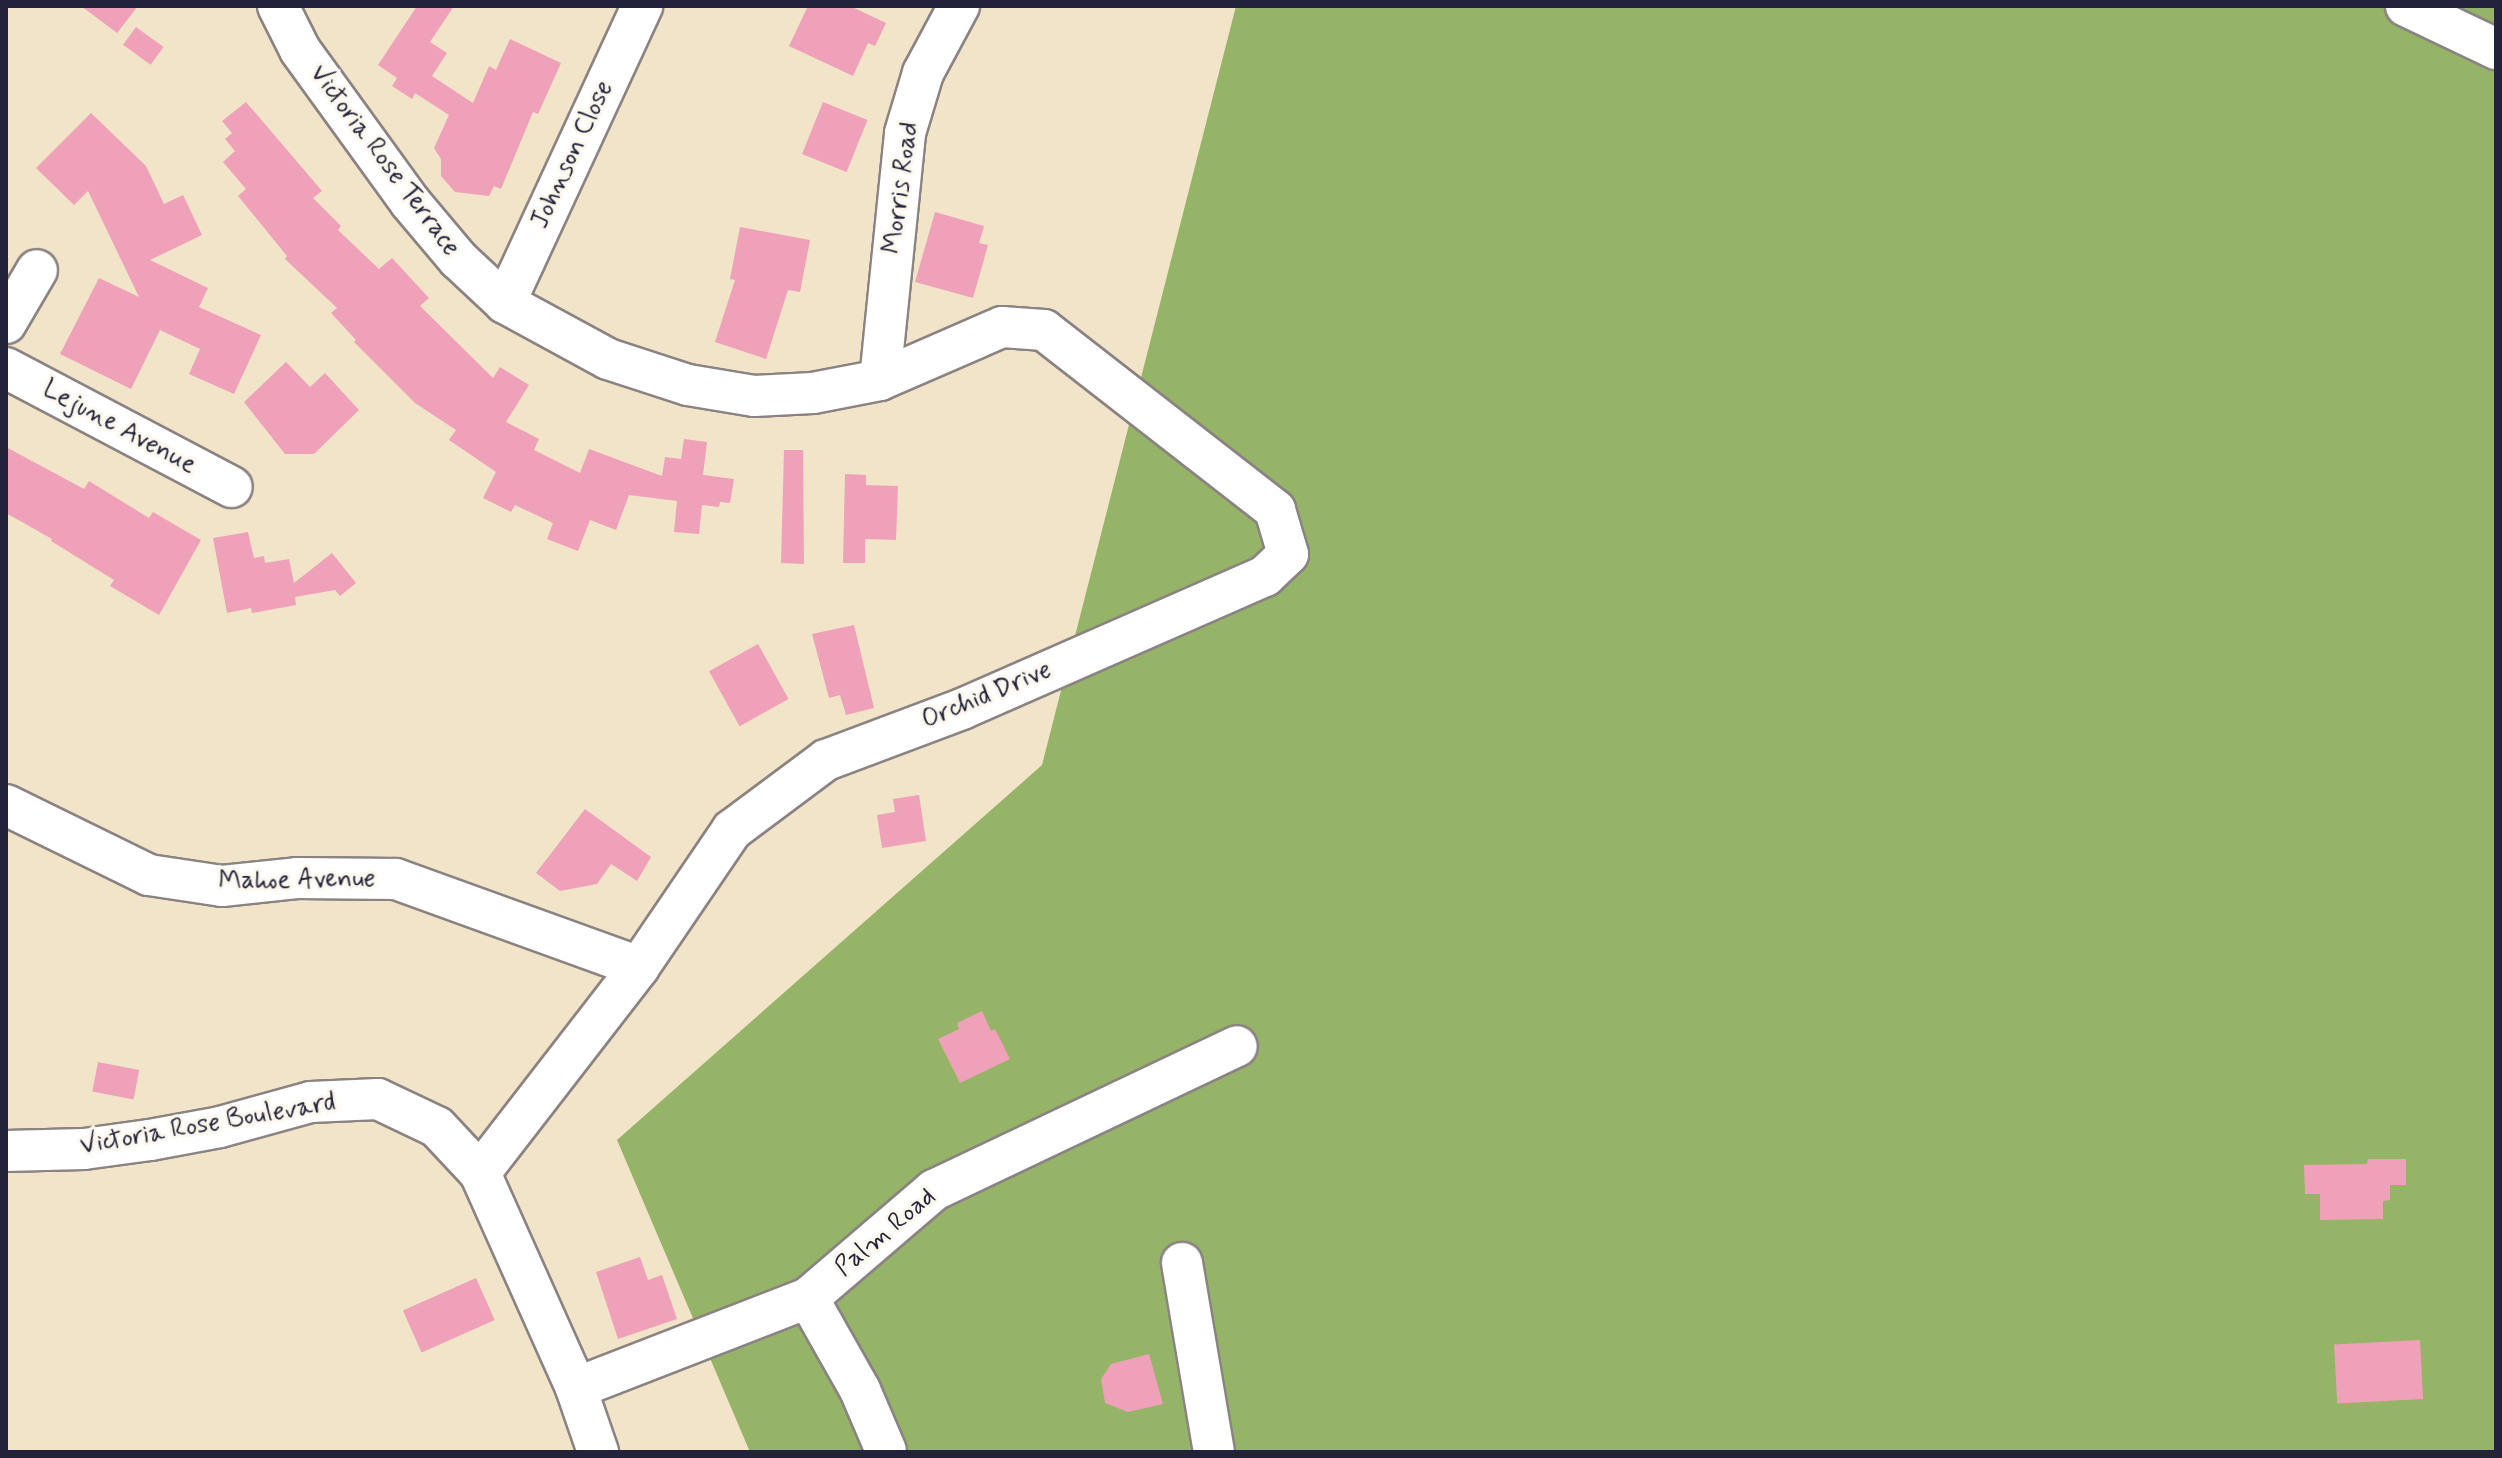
<!DOCTYPE html>
<style>
body{margin:0}
#map{position:relative;width:2502px;height:1458px;overflow:hidden;background:#f2e4c8;font-family:Mynerve,sans-serif}
div>[style]{position:absolute}
.forest>*{inset:0;background:#96b467}
.building>*{inset:0;background:#efa1b9;transform-origin:0 0}
.roads{filter:drop-shadow(2px 0 #8a8382) drop-shadow(-2px 0 #8a8382) drop-shadow(0 2px #8a8382) drop-shadow(0 -2px #8a8382)}
.minor>*{height:40px;margin:-20px;padding:0 20px;transform-origin:20px;border-radius:20px;background:#fff}
span{translate:-50% -50%;white-space:nowrap;text-align:center;line-height:1.15;-webkit-text-stroke:6px #fbf7ec;paint-order:stroke}
.street-label{font-size:26px;color:#22223b}
.frame{position:absolute;inset:0;border:8px solid #22223b;pointer-events:none}
</style>
<div id="map">
<div class="forest">
<div style="clip-path:polygon(1236px 6px,2496px 6px,2496px 1452px,750px 1452px,617px 1140px,1042px 765px)"></div>
</div>
<div class="building">
<div style="clip-path:polygon(81px 6px,138px 6px,117px 33px)"></div>
<div style="clip-path:polygon(417px 6px,454px 6px,430px 42px,447px 53px,432px 76px,473px 103px,489px 66px,496px 70px,510px 39px,561px 63px,538px 114px,533px 112px,501px 189px,494px 186px,489px 196px,455px 192px,441px 176px,441px 159px,434px 148px,449px 115px,415px 93px,412px 99px,392px 86px,397px 78px,378px 65px)"></div>
<div style="clip-path:polygon(808px 6px,850px 6px,886px 23px,875px 46px,868px 43px,853px 76px,789px 46px)"></div>
<div style="left:136px;top:27px;width:34px;height:22px;rotate:36deg"></div>
<div style="clip-path:polygon(246px 102px,322px 191px,313px 198px,341px 226px,338px 230px,379px 269px,392px 258px,429px 298px,420px 306px,493px 378px,500px 367px,529px 385px,506px 422px,539px 439px,534px 450px,580px 473px,589px 449px,662px 476px,665px 457px,681px 459px,684px 439px,707px 442px,703px 475px,734px 479px,730px 503px,720px 502px,719px 507px,702px 505px,699px 534px,674px 532px,677px 501px,629px 495px,616px 530px,590px 520px,578px 551px,547px 539px,553px 523px,515px 505px,511px 512px,483px 498px,496px 472px,449px 440px,456px 430px,415px 403px,354px 342px,356px 340px,331px 313px,337px 308px,285px 259px,287px 256px,238px 196px,246px 189px,223px 162px,235px 151px,225px 139px,232px 133px,222px 121px)"></div>
<div style="left:823px;top:102px;width:48px;height:56px;rotate:22deg"></div>
<div style="clip-path:polygon(91px 113px,146px 166px,164px 204px,183px 195px,202px 235px,150px 260px,208px 288px,199px 307px,261px 335px,234px 394px,189px 374px,200px 349px,160px 330px,131px 389px,60px 354px,99px 278px,139px 297px,88px 191px,74px 205px,36px 168px)"></div>
<div style="clip-path:polygon(935px 212px,984px 226px,979px 243px,988px 245px,973px 298px,915px 282px)"></div>
<div style="clip-path:polygon(740px 227px,810px 240px,800px 292px,788px 290px,766px 359px,715px 342px,735px 280px,730px 279px)"></div>
<div style="clip-path:polygon(286px 362px,310px 387px,325px 373px,359px 410px,314px 454px,285px 454px,244px 402px)"></div>
<div style="clip-path:polygon(6px 447px,84px 489px,89px 481px,149px 518px,153px 512px,201px 540px,159px 615px,110px 586px,114px 580px,51px 541px,52px 539px,6px 513px)"></div>
<div style="clip-path:polygon(784px 450px,803px 450px,804px 564px,781px 563px)"></div>
<div style="clip-path:polygon(845px 474px,866px 475px,866px 485px,898px 486px,896px 540px,865px 539px,865px 563px,843px 563px)"></div>
<div style="clip-path:polygon(248px 532px,254px 558px,264px 556px,265px 563px,289px 559px,294px 583px,332px 553px,356px 583px,340px 596px,335px 590px,295px 597px,296px 605px,252px 613px,251px 608px,227px 613px,213px 538px)"></div>
<div style="clip-path:polygon(854px 625px,874px 708px,846px 715px,840px 695px,829px 698px,812px 634px)"></div>
<div style="left:758px;top:644px;width:63px;height:56px;rotate:61deg"></div>
<div style="clip-path:polygon(919px 795px,926px 841px,882px 848px,877px 815px,895px 812px,893px 799px)"></div>
<div style="clip-path:polygon(585px 809px,651px 857px,637px 881px,611px 864px,597px 884px,560px 891px,536px 873px)"></div>
<div style="clip-path:polygon(982px 1011px,991px 1031px,995px 1029px,1010px 1059px,960px 1083px,938px 1039px,959px 1029px,957px 1023px)"></div>
<div style="left:98px;top:1062px;width:42px;height:30px;rotate:11deg"></div>
<div style="clip-path:polygon(2368px 1159px,2406px 1159px,2406px 1185px,2390px 1185px,2390px 1200px,2383px 1201px,2383px 1219px,2320px 1220px,2320px 1194px,2305px 1194px,2304px 1165px,2367px 1164px)"></div>
<div style="clip-path:polygon(640px 1257px,648px 1280px,662px 1275px,677px 1319px,618px 1339px,596px 1272px)"></div>
<div style="left:476px;top:1278px;width:46px;height:80px;rotate:66deg"></div>
<div style="left:2420px;top:1340px;width:59px;height:86px;rotate:87deg"></div>
<div style="clip-path:polygon(1149px 1354px,1163px 1404px,1128px 1412px,1105px 1403px,1101px 1379px,1111px 1364px)"></div>
</div>
<div class="roads">
<div class="minor">
<div style="left:278px;top:6px;width:49px;rotate:63.4deg"></div>
<div style="left:300px;top:50px;width:188px;rotate:54.1deg"></div>
<div style="left:410px;top:202px;width:75px;rotate:49.9deg"></div>
<div style="left:458px;top:259px;width:64px;rotate:43.1deg"></div>
<div style="left:505px;top:303px;width:117px;rotate:28.5deg"></div>
<div style="left:608px;top:359px;width:84px;rotate:18deg"></div>
<div style="left:688px;top:385px;width:67px;rotate:9.5deg"></div>
<div style="left:754px;top:396px;width:59px;rotate:-2.9deg"></div>
<div style="left:813px;top:393px;width:68px;rotate:-11deg"></div>
<div style="left:880px;top:380px;width:133px;rotate:-23.5deg"></div>
<div style="left:1002px;top:327px;width:42px;rotate:4.1deg"></div>
<div style="left:1044px;top:330px;width:293px;rotate:37.9deg"></div>
<div style="left:1275px;top:510px;width:46px;rotate:73.5deg"></div>
<div style="left:1288px;top:554px;width:32px;rotate:136deg"></div>
<div style="left:1265px;top:576px;width:331px;rotate:156.3deg"></div>
<div style="left:962px;top:709px;width:145px;rotate:159.4deg"></div>
<div style="left:826px;top:760px;width:117px;rotate:143.3deg"></div>
<div style="left:732px;top:830px;width:166px;rotate:124.2deg"></div>
<div style="left:639px;top:967px;width:260px;rotate:127.7deg"></div>
<div style="left:2406px;top:6px;width:100px;rotate:25.5deg"></div>
<div style="left:505px;top:303px;width:327px;rotate:-65.2deg"></div>
<div style="left:6px;top:323px;width:61px;rotate:-59.7deg"></div>
<div style="left:6px;top:368px;width:255px;rotate:27.8deg"></div>
<div style="left:880px;top:380px;width:248px;rotate:-84.2deg"></div>
<div style="left:905px;top:133px;width:63px;rotate:-73.3deg"></div>
<div style="left:923px;top:73px;width:76px;rotate:-61.8deg"></div>
<div style="left:6px;top:805px;width:159px;rotate:26.1deg"></div>
<div style="left:149px;top:875px;width:74px;rotate:8.6deg"></div>
<div style="left:222px;top:886px;width:75px;rotate:-6.1deg"></div>
<div style="left:297px;top:878px;width:99px;rotate:0.6deg"></div>
<div style="left:396px;top:879px;width:258px;rotate:19.9deg"></div>
<div style="left:6px;top:1151px;width:78px;rotate:-1.5deg"></div>
<div style="left:84px;top:1149px;width:67px;rotate:-7.8deg"></div>
<div style="left:150px;top:1140px;width:71px;rotate:-10.5deg"></div>
<div style="left:220px;top:1127px;width:94px;rotate:-15.4deg"></div>
<div style="left:311px;top:1102px;width:67px;rotate:-2.6deg"></div>
<div style="left:378px;top:1099px;width:65px;rotate:25.4deg"></div>
<div style="left:437px;top:1127px;width:63px;rotate:46.9deg"></div>
<div style="left:480px;top:1173px;width:235px;rotate:65.9deg"></div>
<div style="left:576px;top:1388px;width:68px;rotate:71deg"></div>
<div style="left:1182px;top:1263px;width:192px;rotate:80.4deg"></div>
<div style="left:808px;top:1298px;width:106px;rotate:60.5deg"></div>
<div style="left:860px;top:1390px;width:66px;rotate:66.9deg"></div>
<div style="left:576px;top:1388px;width:249px;rotate:-21.2deg"></div>
<div style="left:808px;top:1298px;width:166px;rotate:-40.6deg"></div>
<div style="left:934px;top:1190px;width:335px;rotate:-25.4deg"></div>
</div>
</div>
<div class="street-label">
<span style="left:573px;top:155px;rotate:-65deg">Johnson Close</span>
<span style="left:384px;top:161px;rotate:53deg">Victoria Rose Terrace</span>
<span style="left:902px;top:188px;rotate:-82deg">Morris Road</span>
<span style="left:119px;top:428px;rotate:28deg">Lejune Avenue</span>
<span style="left:987px;top:696px;rotate:-23deg">Orchid Drive</span>
<span style="left:297px;top:881px;rotate:-1deg">Mahoe Avenue</span>
<span style="left:208px;top:1125px;rotate:-10deg">Victoria Rose Boulevard</span>
<span style="left:886px;top:1233px;rotate:-40deg">Palm Road</span>
</div>
<div class="frame"></div>
</div>
